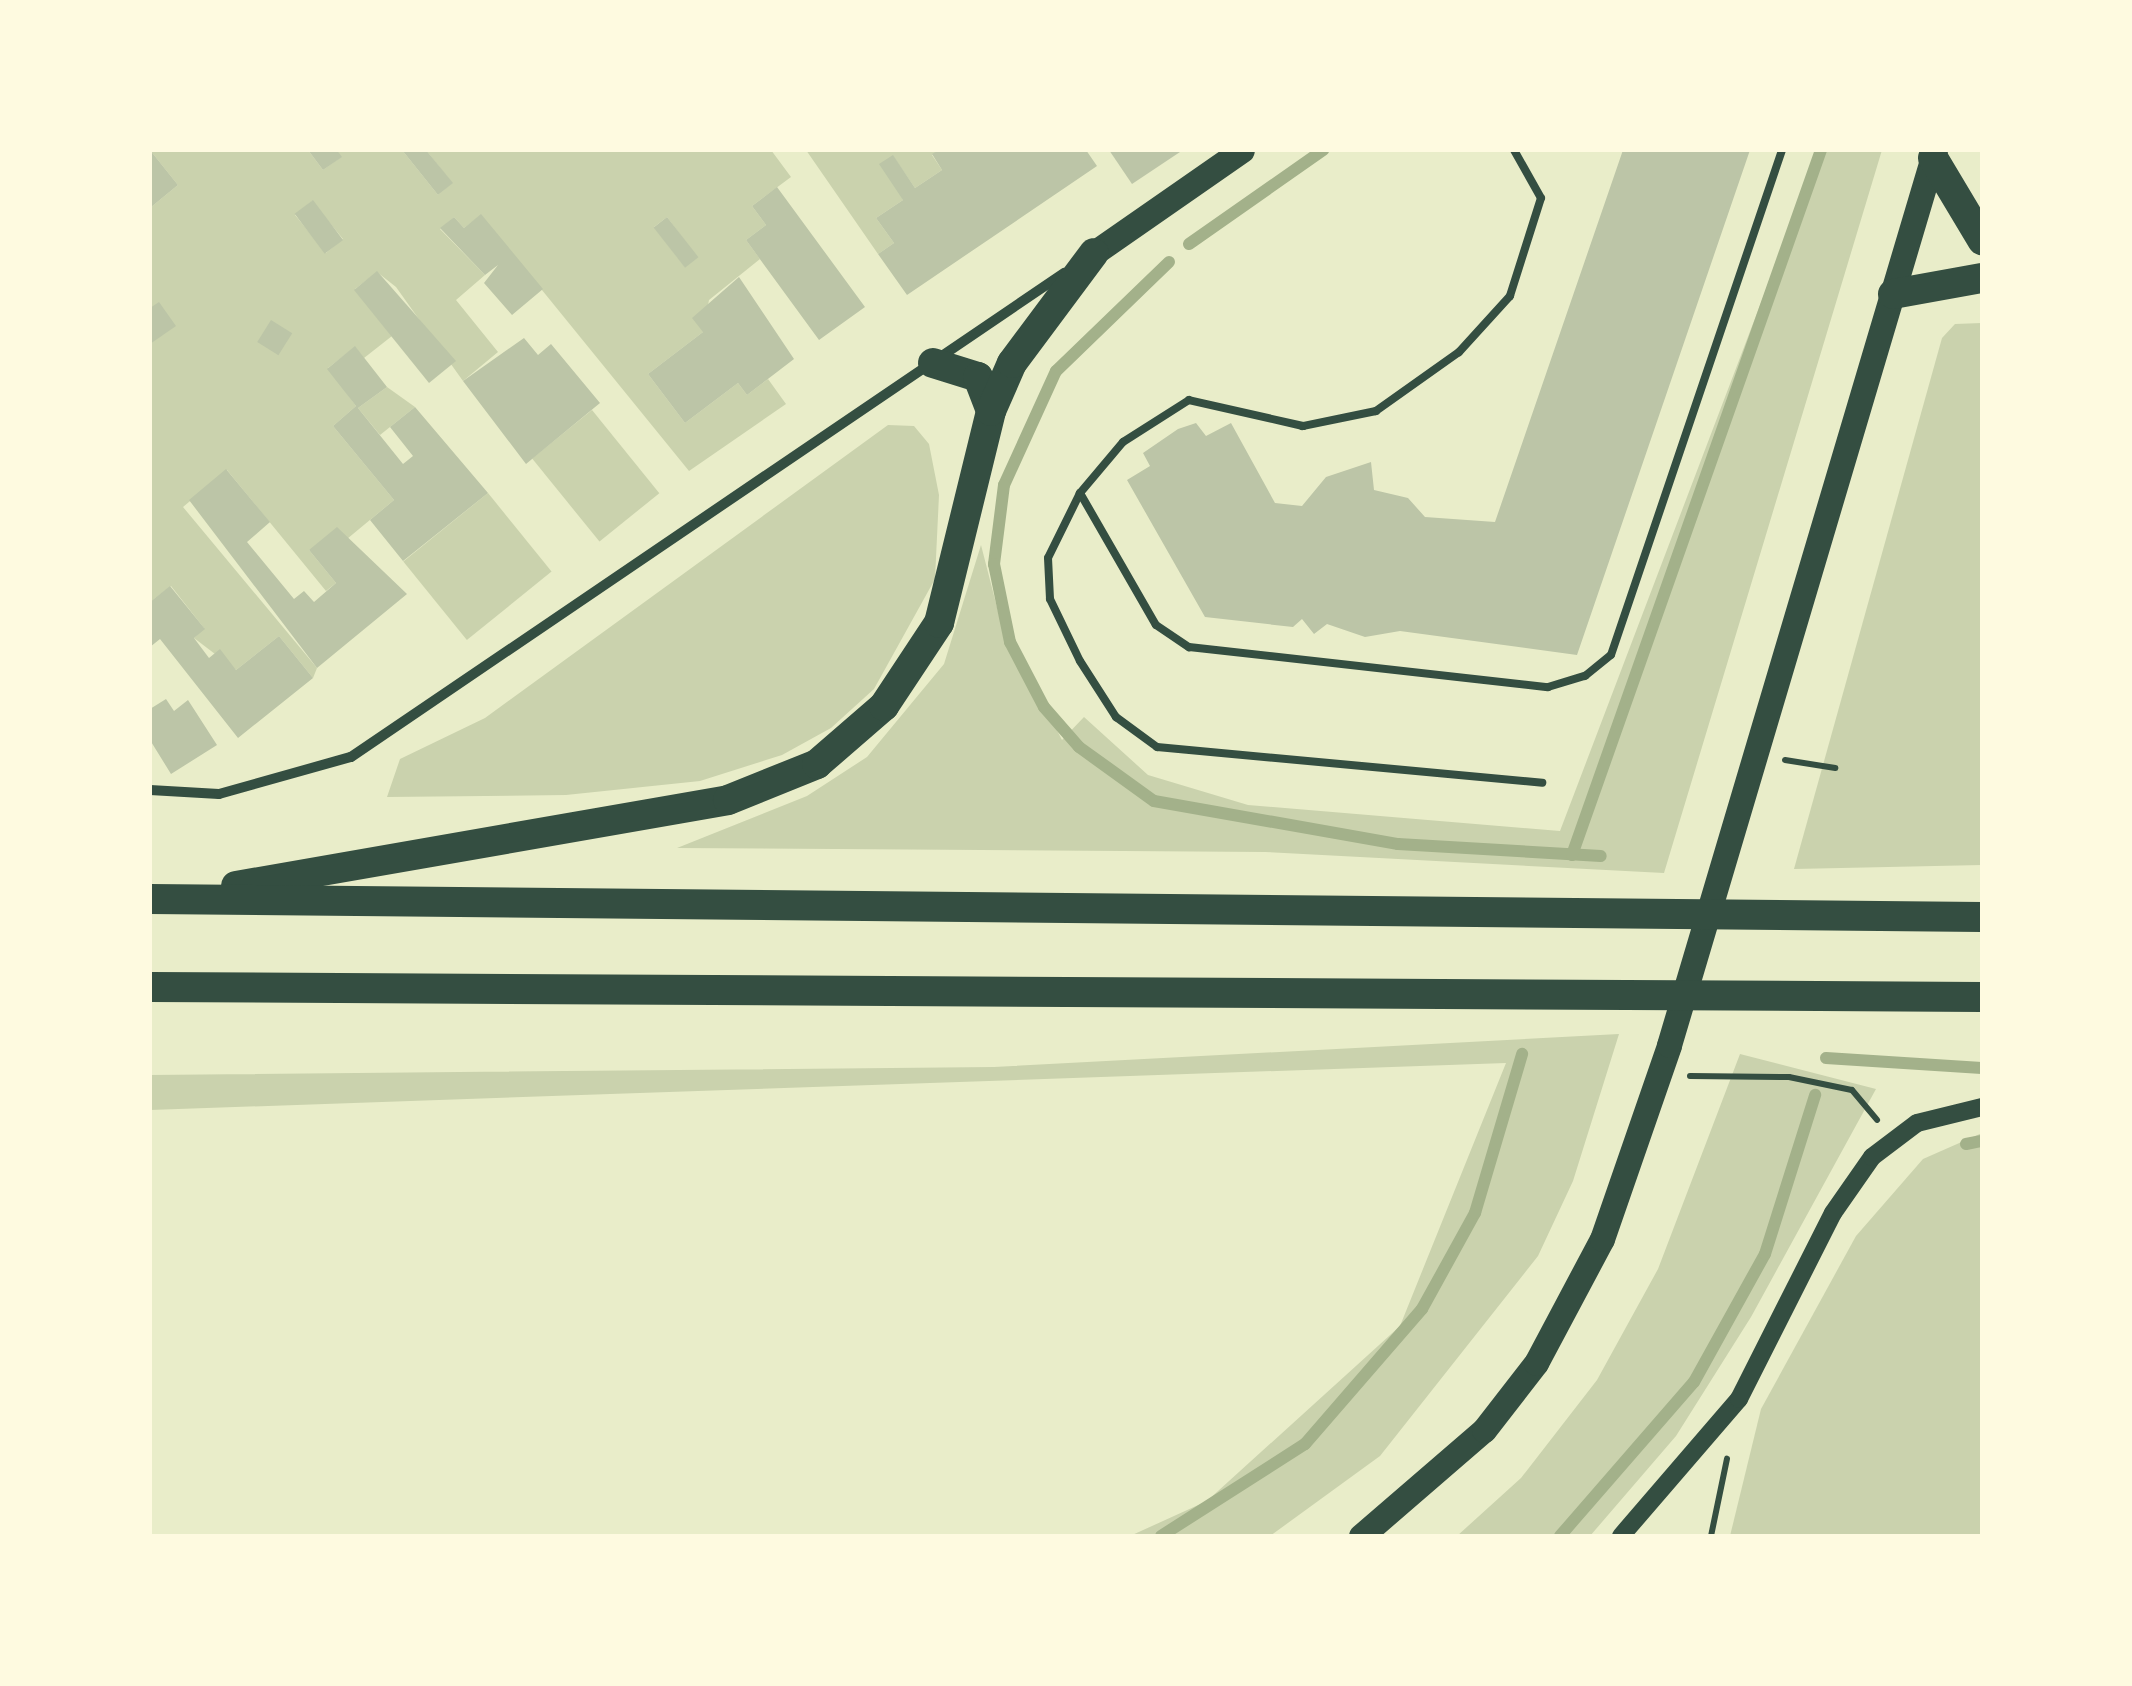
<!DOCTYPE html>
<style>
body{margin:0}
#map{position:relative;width:2132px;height:1686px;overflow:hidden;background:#e9edc9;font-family:Signika,sans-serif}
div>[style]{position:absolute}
.green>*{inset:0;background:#cad2ad;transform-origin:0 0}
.stream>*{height:12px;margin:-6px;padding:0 6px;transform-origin:6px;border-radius:6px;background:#a3b18a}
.building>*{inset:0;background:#bcc5a7;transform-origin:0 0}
.path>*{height:6px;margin:-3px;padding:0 3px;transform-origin:3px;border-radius:3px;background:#344e41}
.service>*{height:8px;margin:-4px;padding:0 4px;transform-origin:4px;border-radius:4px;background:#344e41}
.minor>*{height:10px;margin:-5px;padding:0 5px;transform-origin:5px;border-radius:5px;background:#344e41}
.tertiary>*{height:18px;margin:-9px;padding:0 9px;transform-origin:9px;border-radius:9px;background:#344e41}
.primary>*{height:25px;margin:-12.5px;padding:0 12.5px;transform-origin:12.5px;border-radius:12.5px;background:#344e41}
.motorway>*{height:30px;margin:-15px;padding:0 15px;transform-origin:15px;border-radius:15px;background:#344e41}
span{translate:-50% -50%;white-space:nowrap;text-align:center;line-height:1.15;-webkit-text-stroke:8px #fefae0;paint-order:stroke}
.frame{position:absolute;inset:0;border:152px solid #fefae0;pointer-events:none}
</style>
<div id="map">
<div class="green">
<div style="clip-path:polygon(evenodd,150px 150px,308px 150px,323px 170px,341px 157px,337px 150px,402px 150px,438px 195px,452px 183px,426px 150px,771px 150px,791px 177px,752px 206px,766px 225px,746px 240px,760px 259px,709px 300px,703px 332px,648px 374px,685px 423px,738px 383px,747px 395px,768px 379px,786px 404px,689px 471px,481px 215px,464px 228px,454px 217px,440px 229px,485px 275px,456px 300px,498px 352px,463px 381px,396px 287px,377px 272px,355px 289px,392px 336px,364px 358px,355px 347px,328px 368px,356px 406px,333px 426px,394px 500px,347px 539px,309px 550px,336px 583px,326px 591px,227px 470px,183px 507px,317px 668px,313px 678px,279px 636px,236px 670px,194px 638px,204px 628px,171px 586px,150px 602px,150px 208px,178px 185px,150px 150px,312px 201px,343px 239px,326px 253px,295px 215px,312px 201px,150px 150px,667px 217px,697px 257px,685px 267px,654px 227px,667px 217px)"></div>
<div style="clip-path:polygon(806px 150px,939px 150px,932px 155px,942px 170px,915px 188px,893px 156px,903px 200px,876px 218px,894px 243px,878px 254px)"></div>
<div style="clip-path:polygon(1819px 150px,1882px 150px,1664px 873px,1265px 852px,677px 848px,807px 796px,867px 757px,944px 664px,981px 545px,1000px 619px,1062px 740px,1084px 717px,1148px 775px,1248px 805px,1560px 831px)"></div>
<div style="clip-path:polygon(1982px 323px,1982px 865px,1794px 869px,1942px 338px,1955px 324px)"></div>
<div style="clip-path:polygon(387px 387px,415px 407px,380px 435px,358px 408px)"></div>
<div style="left:592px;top:410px;width:107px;height:77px;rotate:51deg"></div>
<div style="clip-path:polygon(888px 425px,914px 426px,929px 444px,939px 495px,935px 579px,874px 689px,831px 728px,782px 755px,700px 781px,566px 795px,387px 797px,400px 759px,485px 718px)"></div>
<div style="left:488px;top:493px;width:101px;height:109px;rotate:51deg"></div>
<div style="clip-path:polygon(1619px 1034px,1573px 1181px,1538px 1256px,1380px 1456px,1270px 1536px,1130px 1536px,1207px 1501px,1400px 1326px,1506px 1063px,150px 1110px,150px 1075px,994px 1067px)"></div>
<div style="clip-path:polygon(1740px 1054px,1876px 1089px,1751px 1317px,1676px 1436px,1590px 1536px,1457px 1536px,1521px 1478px,1597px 1380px,1658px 1269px)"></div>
<div style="clip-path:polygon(1982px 1133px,1982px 1536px,1730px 1536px,1761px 1409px,1856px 1236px,1923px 1159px)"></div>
</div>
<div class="stream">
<div style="left:1189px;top:244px;width:164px;rotate:-35deg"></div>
<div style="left:1169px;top:262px;width:157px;rotate:136deg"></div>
<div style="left:1056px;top:371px;width:125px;rotate:114.5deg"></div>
<div style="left:1004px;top:485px;width:80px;rotate:97.2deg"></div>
<div style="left:994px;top:564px;width:80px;rotate:78.4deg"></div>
<div style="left:1010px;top:642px;width:73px;rotate:62.4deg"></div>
<div style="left:1044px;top:707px;width:53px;rotate:48.8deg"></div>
<div style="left:1079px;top:747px;width:92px;rotate:35.8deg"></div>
<div style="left:1154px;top:801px;width:248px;rotate:10deg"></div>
<div style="left:1398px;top:844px;width:203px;rotate:3.4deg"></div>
<div style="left:1572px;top:855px;width:748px;rotate:-70.55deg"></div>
<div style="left:1826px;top:1058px;width:156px;rotate:3.7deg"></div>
<div style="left:1966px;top:1144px;width:16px;rotate:-11deg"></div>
<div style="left:1161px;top:1536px;width:171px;rotate:-32.6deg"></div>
<div style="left:1305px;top:1444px;width:179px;rotate:-49.1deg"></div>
<div style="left:1422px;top:1309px;width:110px;rotate:-61.1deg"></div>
<div style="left:1475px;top:1213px;width:166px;rotate:-73.5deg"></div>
<div style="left:1560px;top:1536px;width:204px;rotate:-49deg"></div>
<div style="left:1694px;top:1382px;width:146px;rotate:-61deg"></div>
<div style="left:1765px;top:1254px;width:167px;rotate:-72.5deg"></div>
</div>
<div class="building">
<div style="clip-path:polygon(150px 150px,178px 185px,150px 208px)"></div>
<div style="clip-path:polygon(308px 150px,337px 150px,342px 157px,323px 170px)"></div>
<div style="clip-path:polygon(402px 150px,426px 150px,453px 183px,438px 195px)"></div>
<div style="clip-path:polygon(939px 150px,1086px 150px,1097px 166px,907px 295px,878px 254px,894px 243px,876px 218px,903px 200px,879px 164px,893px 155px,915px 188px,942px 170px,932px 154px)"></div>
<div style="clip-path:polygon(1109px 150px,1183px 150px,1132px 184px)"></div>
<div style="clip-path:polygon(1623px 150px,1750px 150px,1577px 655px,1400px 631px,1365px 637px,1327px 624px,1314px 634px,1302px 619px,1293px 627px,1205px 617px,1127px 480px,1150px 466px,1143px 453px,1178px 429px,1196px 423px,1206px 436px,1231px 423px,1275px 503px,1302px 506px,1326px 477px,1371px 462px,1374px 490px,1408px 498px,1425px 517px,1495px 522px)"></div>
<div style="clip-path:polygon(777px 187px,865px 307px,819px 340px,746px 240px,766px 225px,752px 206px)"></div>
<div style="left:313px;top:200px;width:50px;height:23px;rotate:53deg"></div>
<div style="clip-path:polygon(481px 214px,543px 289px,512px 315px,484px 283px,498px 265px,485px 275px,440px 228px,454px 217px,464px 228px)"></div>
<div style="left:667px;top:217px;width:51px;height:17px;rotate:52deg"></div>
<div style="clip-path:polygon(377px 271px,456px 361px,429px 383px,354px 290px)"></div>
<div style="clip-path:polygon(739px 277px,794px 359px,747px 395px,738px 383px,685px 423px,648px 374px,703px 332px,692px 318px)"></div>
<div style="clip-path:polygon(159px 302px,176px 326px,150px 344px,150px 308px)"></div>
<div style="left:271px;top:320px;width:25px;height:26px;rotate:32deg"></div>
<div style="clip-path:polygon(524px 338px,538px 355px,551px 344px,600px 403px,526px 464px,463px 381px)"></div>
<div style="clip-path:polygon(355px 346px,387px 387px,358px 408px,403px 464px,413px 456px,390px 427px,415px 407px,488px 493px,403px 561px,370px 520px,394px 500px,333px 426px,356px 406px,327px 369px)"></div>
<div style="clip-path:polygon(226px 469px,270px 522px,247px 542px,294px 599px,304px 591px,314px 602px,336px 583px,309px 550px,337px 527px,407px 594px,317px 668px,189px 500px)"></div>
<div style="clip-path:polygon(170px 586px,205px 629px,194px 638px,209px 658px,220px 649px,236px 670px,279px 636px,313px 678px,238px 738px,160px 639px,150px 647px,150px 602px)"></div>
<div style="clip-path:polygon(166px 699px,174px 711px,188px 700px,217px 745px,171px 774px,150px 740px,150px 709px)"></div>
</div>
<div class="path">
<div style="left:1785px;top:760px;width:51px;rotate:9.1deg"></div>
<div style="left:1690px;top:1076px;width:99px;rotate:0.6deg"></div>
<div style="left:1789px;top:1077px;width:64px;rotate:11.7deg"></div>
<div style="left:1852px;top:1090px;width:39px;rotate:50deg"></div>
<div style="left:1711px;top:1536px;width:79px;rotate:-78.3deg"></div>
</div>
<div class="service">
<div style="left:1514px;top:150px;width:55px;rotate:60.6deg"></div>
<div style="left:1541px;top:198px;width:103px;rotate:107.6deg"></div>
<div style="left:1510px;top:296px;width:76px;rotate:132.3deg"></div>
<div style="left:1459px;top:352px;width:102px;rotate:144.6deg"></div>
<div style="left:1376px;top:411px;width:75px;rotate:168.4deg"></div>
<div style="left:1303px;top:426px;width:117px;rotate:-167.2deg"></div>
<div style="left:1189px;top:400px;width:78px;rotate:147.5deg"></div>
<div style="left:1123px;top:442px;width:67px;rotate:130.1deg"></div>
<div style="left:1080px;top:493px;width:72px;rotate:116.2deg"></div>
<div style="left:1048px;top:558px;width:41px;rotate:87.2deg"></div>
<div style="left:1050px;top:599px;width:69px;rotate:64.2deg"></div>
<div style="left:1080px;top:661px;width:67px;rotate:57.3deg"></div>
<div style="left:1116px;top:717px;width:51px;rotate:36.2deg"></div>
<div style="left:1157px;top:747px;width:387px;rotate:5.3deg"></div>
<div style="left:1080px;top:493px;width:152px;rotate:60.1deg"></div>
<div style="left:1156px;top:625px;width:40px;rotate:34deg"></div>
<div style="left:1189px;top:647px;width:361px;rotate:6.4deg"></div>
<div style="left:1548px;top:687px;width:39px;rotate:-17deg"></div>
<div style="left:1585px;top:676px;width:33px;rotate:-39deg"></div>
<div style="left:1611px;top:655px;width:533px;rotate:-71.29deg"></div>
</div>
<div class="minor">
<div style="left:150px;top:790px;width:69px;rotate:3.3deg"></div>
<div style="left:219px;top:794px;width:137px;rotate:-15.7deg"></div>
<div style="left:351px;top:757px;width:862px;rotate:-34.17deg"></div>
</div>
<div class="tertiary">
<div style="left:1621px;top:1536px;width:181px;rotate:-49.3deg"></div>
<div style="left:1739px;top:1399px;width:208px;rotate:-63.2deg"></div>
<div style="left:1833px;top:1213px;width:68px;rotate:-55.1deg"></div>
<div style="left:1872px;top:1157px;width:56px;rotate:-37.1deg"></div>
<div style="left:1917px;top:1123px;width:67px;rotate:-13.8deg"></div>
</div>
<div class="primary">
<div style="left:1094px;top:253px;width:180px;rotate:-34.8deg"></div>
<div style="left:1361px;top:1536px;width:162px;rotate:-40.8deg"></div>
<div style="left:1484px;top:1430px;width:85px;rotate:-52.2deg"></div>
<div style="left:1536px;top:1363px;width:140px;rotate:-62deg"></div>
<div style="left:1602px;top:1239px;width:205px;rotate:-70.9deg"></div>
<div style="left:1669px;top:1045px;width:934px;rotate:-73.45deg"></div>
</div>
<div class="motorway">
<div style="left:1933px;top:158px;width:96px;rotate:59.1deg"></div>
<div style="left:1893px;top:294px;width:90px;rotate:-10.2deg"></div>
<div style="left:933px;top:363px;width:47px;rotate:17.3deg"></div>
<div style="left:978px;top:377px;width:36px;rotate:69deg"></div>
<div style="left:236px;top:886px;width:499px;rotate:-9.9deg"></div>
<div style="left:728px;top:800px;width:96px;rotate:-22deg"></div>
<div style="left:817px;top:764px;width:89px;rotate:-40.9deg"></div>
<div style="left:884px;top:706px;width:100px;rotate:-56.5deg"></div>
<div style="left:939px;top:623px;width:218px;rotate:-76.2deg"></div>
<div style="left:991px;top:411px;width:52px;rotate:-66.4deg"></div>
<div style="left:1012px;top:363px;width:137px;rotate:-53.3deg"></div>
<div style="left:150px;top:899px;width:1832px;rotate:0.56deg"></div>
<div style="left:150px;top:987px;width:1832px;rotate:0.31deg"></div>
</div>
<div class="frame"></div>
</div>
